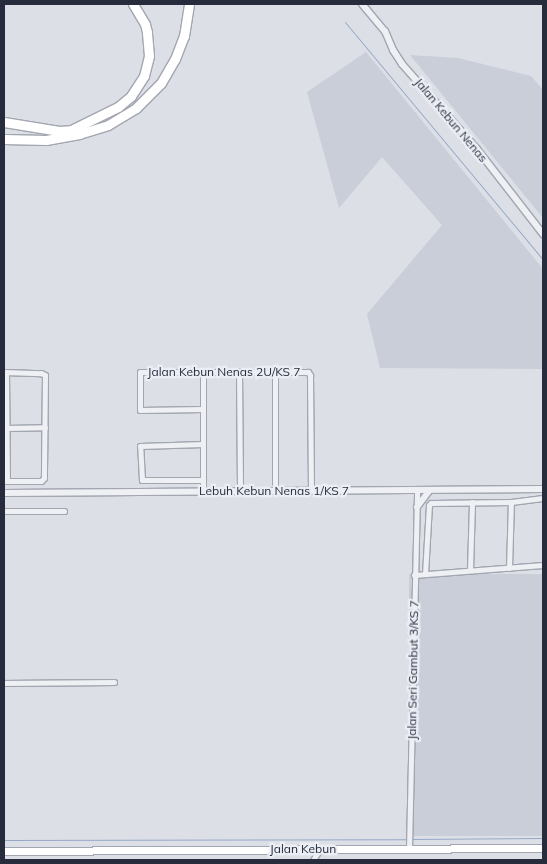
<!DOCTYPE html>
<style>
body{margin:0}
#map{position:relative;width:547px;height:864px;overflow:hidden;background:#dcdfe6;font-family:Mulish,sans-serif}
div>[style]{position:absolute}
.built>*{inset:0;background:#caced8;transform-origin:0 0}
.stream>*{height:1px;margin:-0.5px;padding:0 0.5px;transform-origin:0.5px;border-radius:0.5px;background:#96a9c7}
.roads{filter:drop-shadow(1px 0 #a2a6b0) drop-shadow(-1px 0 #a2a6b0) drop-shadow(0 1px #a2a6b0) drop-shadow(0 -1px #a2a6b0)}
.minor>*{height:5px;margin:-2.5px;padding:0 2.5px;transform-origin:2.5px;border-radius:2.5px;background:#eef0f4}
.tertiary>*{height:6px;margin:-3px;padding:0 3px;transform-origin:3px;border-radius:3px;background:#eef0f4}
.secondary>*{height:7px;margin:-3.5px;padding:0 3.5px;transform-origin:3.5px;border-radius:3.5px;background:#fff}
.motorway>*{height:9px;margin:-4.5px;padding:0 4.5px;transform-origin:4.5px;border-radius:4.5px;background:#fff}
span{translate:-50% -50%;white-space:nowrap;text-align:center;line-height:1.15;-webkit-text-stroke:4.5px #ebeef4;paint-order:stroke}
.street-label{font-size:12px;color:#262c3c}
.frame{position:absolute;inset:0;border:5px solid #262c3c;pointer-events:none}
</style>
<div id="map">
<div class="built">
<div style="clip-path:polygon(366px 52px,543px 269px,543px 369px,380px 368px,367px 314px,442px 225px,382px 157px,339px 208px,307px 92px)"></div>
<div style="clip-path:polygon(410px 55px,458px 58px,531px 76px,543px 90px,543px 218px)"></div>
<div style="left:543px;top:574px;width:262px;height:134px;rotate:90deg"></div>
</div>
<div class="stream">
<div style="left:345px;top:22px;width:310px;rotate:50.2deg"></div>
<div style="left:412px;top:839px;width:131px;rotate:-0.4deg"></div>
<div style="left:4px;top:840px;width:404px;rotate:-0.1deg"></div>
<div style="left:225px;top:860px;width:80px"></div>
<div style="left:320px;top:860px;width:91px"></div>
<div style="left:516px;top:860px;width:17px"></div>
</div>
<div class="roads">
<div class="minor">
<div style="left:239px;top:371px;width:119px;rotate:89.5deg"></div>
<div style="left:4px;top:372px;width:37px;rotate:2deg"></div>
<div style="left:41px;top:373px;width:4px;rotate:27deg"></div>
<div style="left:45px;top:375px;width:103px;rotate:90.6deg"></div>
<div style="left:44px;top:478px;width:4px;rotate:135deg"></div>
<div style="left:41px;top:481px;width:37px;rotate:180deg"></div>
<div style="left:6px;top:372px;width:109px;rotate:89.5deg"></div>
<div style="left:203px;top:409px;width:63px;rotate:179.1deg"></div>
<div style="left:140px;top:410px;width:38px;rotate:-90deg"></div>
<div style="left:140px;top:372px;width:168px"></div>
<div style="left:308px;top:372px;width:4px;rotate:56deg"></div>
<div style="left:310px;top:375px;width:115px;rotate:89.5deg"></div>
<div style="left:6px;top:428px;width:39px;rotate:-1deg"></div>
<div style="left:203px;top:480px;width:61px;rotate:180deg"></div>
<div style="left:142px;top:480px;width:34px;rotate:-93deg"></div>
<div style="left:140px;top:446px;width:63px;rotate:-1.8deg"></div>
<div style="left:203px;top:491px;width:119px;rotate:-90deg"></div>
<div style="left:275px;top:491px;width:119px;rotate:-90deg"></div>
<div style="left:4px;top:511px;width:60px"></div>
<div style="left:509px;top:568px;width:66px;rotate:-88.3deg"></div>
<div style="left:470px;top:570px;width:68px;rotate:-88.3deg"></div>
<div style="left:425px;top:574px;width:69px;rotate:-86.7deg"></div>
<div style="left:429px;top:505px;width:3px;rotate:-45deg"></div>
<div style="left:431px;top:503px;width:80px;rotate:-0.7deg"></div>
<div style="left:511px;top:502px;width:32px;rotate:-7deg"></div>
<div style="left:414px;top:575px;width:129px;rotate:-4.4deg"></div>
<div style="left:4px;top:683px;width:110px;rotate:-0.5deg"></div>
<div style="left:409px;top:848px;width:356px;rotate:-88.7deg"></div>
<div style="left:313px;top:860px;width:13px;rotate:-58deg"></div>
</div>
<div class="tertiary">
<div style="left:362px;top:4px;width:35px;rotate:50deg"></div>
<div style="left:385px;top:31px;width:21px;rotate:67deg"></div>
<div style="left:393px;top:50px;width:17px;rotate:57deg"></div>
<div style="left:402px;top:64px;width:113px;rotate:48.6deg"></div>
<div style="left:477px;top:149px;width:108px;rotate:52.2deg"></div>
<div style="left:4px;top:493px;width:539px;rotate:-0.43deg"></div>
<div style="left:417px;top:507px;width:20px;rotate:-53deg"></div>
</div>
<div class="secondary">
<div style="left:4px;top:851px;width:539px;rotate:-0.32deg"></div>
</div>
<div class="motorway">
<div style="left:4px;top:122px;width:56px;rotate:9.3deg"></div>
<div style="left:59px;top:131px;width:16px;rotate:-4deg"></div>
<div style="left:71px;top:130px;width:52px;rotate:-26.1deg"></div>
<div style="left:118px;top:107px;width:17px;rotate:-40deg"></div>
<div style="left:131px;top:96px;width:24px;rotate:-57deg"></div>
<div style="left:144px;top:76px;width:21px;rotate:-76deg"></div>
<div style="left:149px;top:56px;width:24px;rotate:-95deg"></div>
<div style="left:147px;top:32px;width:8px;rotate:-104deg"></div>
<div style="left:145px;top:24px;width:23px;rotate:-121deg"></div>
<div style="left:4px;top:139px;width:42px;rotate:1.4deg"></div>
<div style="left:46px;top:140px;width:34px;rotate:-10deg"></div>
<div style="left:79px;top:134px;width:30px;rotate:-17deg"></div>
<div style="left:108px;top:125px;width:33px;rotate:-31deg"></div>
<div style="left:136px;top:108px;width:35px;rotate:-45deg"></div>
<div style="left:161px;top:83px;width:28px;rotate:-60deg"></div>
<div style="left:175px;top:59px;width:25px;rotate:-69deg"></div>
<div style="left:184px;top:36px;width:32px;rotate:-81deg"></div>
</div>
</div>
<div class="street-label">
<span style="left:451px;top:120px;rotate:50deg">Jalan Kebun Nenas</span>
<span style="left:224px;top:372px">Jalan Kebun Nenas 2U/KS 7</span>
<span style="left:274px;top:491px">Lebuh Kebun Nenas 1/KS 7</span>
<span style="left:413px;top:670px;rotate:-89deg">Jalan Seri Gambut 3/KS 7</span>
<span style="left:303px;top:849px">Jalan Kebun</span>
</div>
<div class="frame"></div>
</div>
